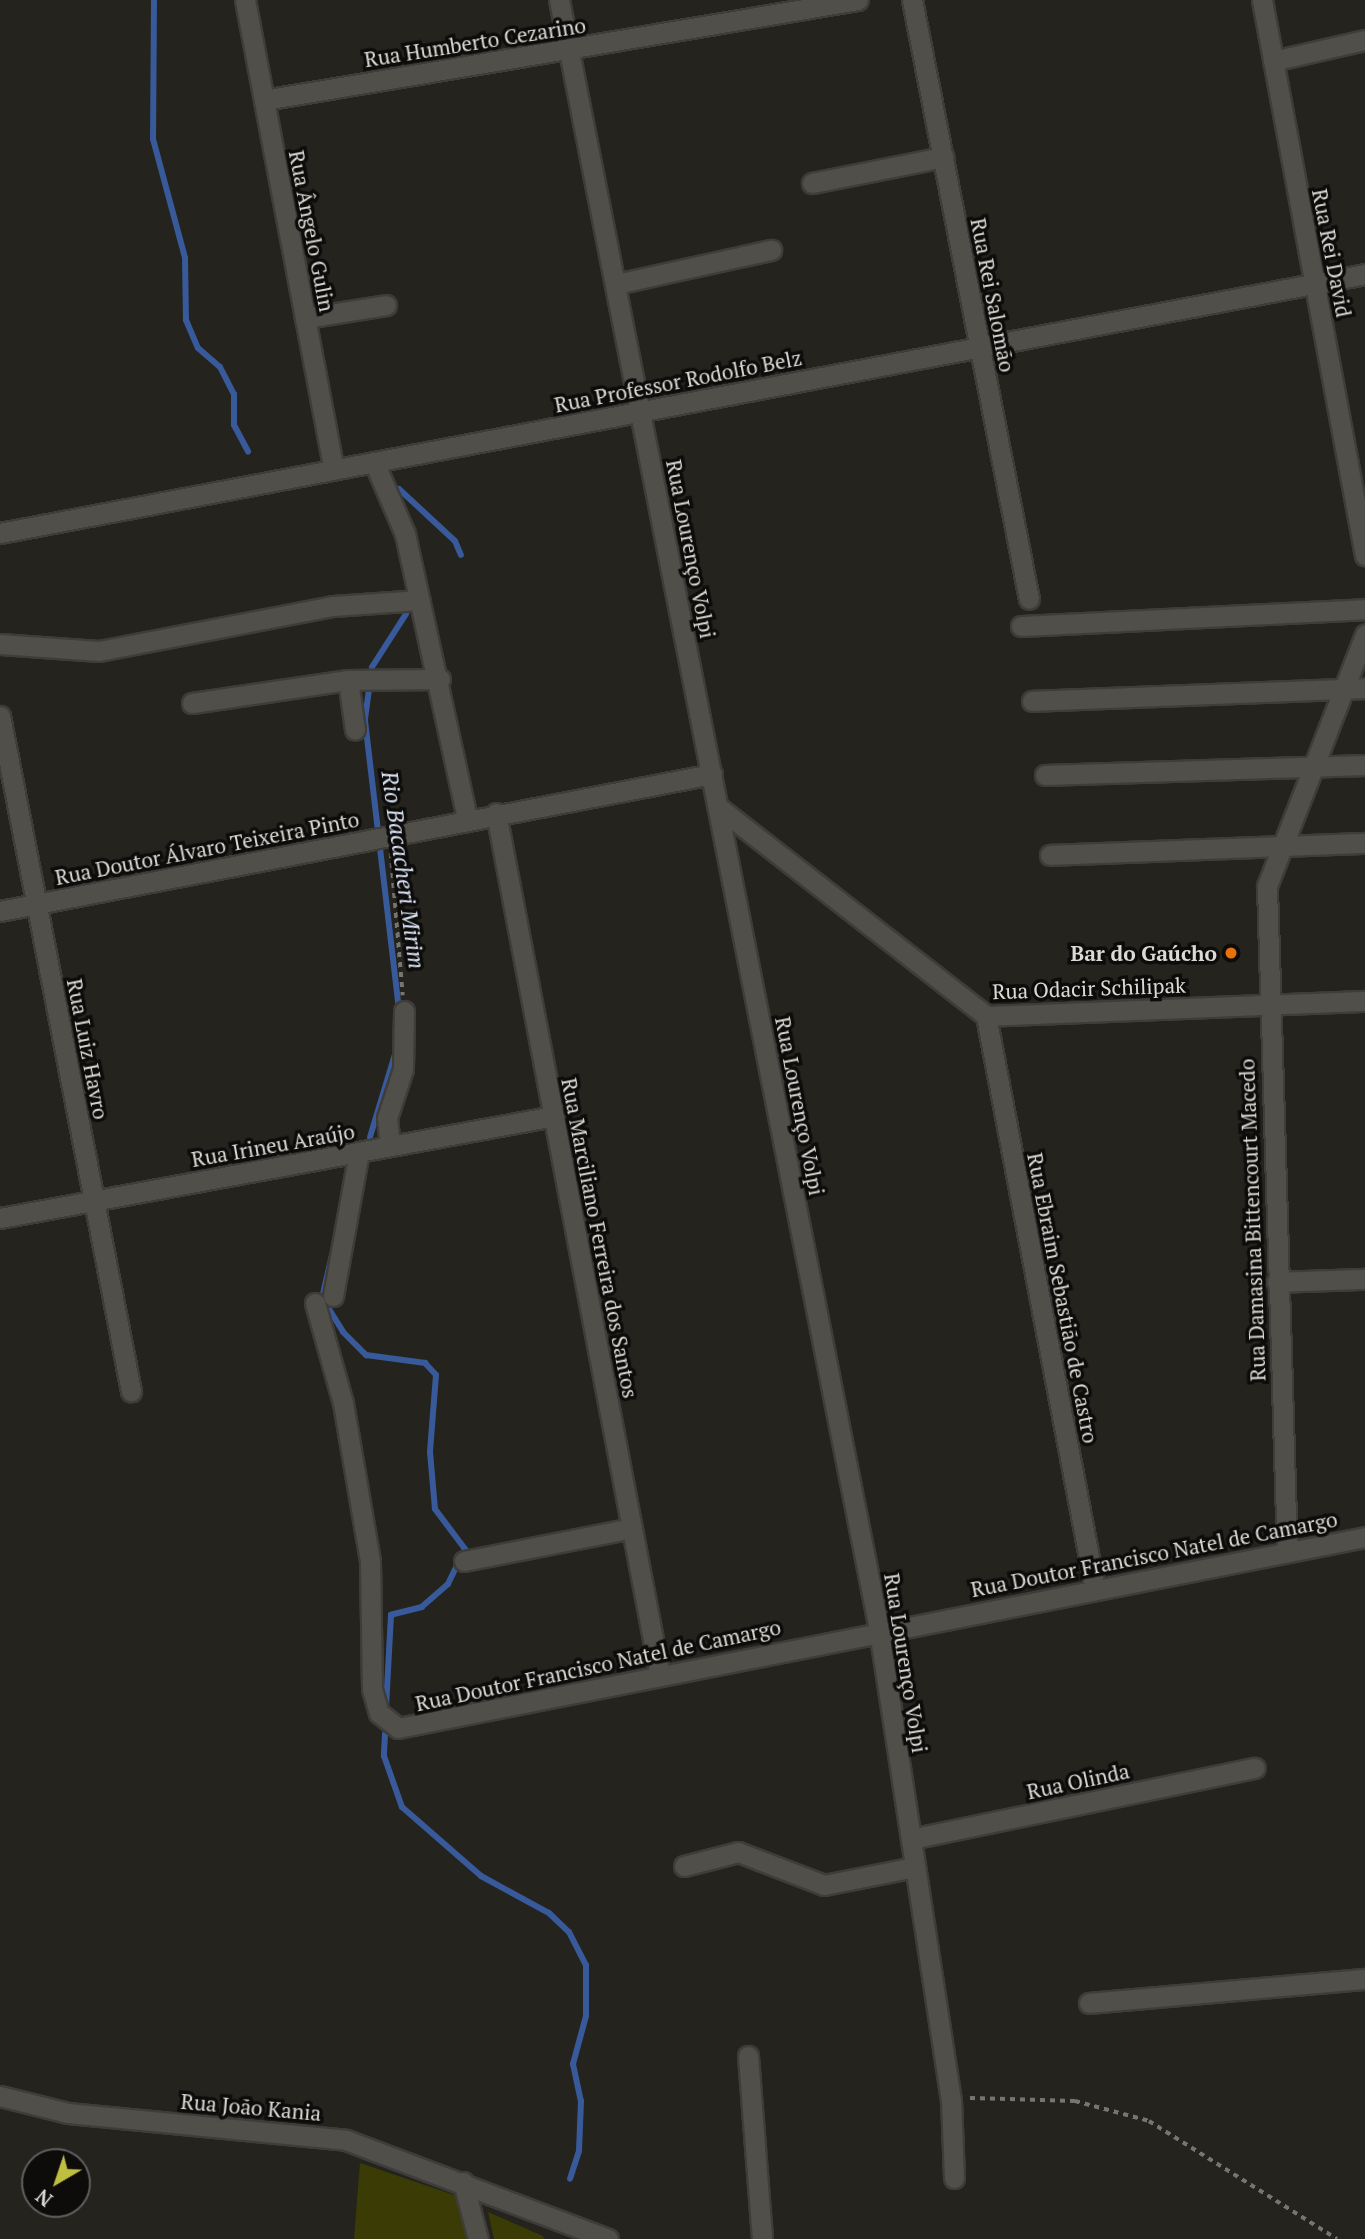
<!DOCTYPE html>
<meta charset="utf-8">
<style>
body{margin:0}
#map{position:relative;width:1365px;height:2239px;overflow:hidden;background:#24231e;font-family:"PT Serif",serif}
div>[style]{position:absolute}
.green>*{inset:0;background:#3b3c05}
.stream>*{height:6px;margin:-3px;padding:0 3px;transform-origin:3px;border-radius:3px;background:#385a9b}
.path>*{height:3.5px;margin-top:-1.75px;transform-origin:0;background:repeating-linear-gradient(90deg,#767570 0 5px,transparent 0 10px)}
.roads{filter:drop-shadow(2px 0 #3e3d3a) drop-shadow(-2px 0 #3e3d3a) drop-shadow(0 2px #3e3d3a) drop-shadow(0 -2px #3e3d3a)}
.minor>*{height:19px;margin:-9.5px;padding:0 9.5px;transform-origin:9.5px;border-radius:9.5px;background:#514f4a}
.dots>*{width:19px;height:19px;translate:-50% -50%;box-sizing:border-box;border:4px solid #0d0c0a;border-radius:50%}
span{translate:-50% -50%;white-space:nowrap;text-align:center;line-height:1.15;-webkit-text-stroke:7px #0d0c0a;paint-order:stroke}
.street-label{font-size:21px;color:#dbdad7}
.poi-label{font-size:21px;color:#dbdad7;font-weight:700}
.right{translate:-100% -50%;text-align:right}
.water-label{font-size:23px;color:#d9e3f6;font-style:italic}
.north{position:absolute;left:21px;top:2148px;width:70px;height:70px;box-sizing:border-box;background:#0d0c0a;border:2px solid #5f5e5c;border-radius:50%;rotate:219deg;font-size:19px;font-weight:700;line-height:28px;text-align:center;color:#dbdad7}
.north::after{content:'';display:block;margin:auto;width:24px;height:32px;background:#c0be41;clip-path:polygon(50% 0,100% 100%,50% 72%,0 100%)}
</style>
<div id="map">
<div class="green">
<div style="clip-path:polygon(360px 2163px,457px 2196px,467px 2239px,354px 2239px)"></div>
<div style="clip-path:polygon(488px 2212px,543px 2236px,544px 2239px,494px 2239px)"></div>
</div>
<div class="stream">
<div style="left:154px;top:0;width:139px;rotate:90.4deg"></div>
<div style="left:153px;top:139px;width:123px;rotate:74.9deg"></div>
<div style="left:185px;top:258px;width:62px;rotate:89.1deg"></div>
<div style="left:186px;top:320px;width:30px;rotate:67deg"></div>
<div style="left:198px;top:348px;width:29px;rotate:41deg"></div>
<div style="left:220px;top:367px;width:30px;rotate:63deg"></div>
<div style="left:234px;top:394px;width:31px;rotate:90deg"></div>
<div style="left:234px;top:425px;width:30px;rotate:62deg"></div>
<div style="left:399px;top:489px;width:76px;rotate:42.9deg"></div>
<div style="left:455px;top:541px;width:15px;rotate:67deg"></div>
<div style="left:399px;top:1010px;width:293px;rotate:-96.7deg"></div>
<div style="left:365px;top:719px;width:52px;rotate:-82.3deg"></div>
<div style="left:372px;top:667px;width:63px;rotate:-57.3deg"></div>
<div style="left:370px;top:1137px;width:90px;rotate:-73.2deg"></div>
<div style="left:332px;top:1255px;width:44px;rotate:103.1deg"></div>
<div style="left:322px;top:1298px;width:40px;rotate:58deg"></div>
<div style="left:343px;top:1332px;width:33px;rotate:45deg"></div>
<div style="left:366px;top:1355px;width:60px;rotate:7.7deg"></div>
<div style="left:425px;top:1363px;width:16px;rotate:47deg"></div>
<div style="left:436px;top:1375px;width:77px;rotate:94.5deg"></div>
<div style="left:430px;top:1452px;width:57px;rotate:85deg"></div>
<div style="left:435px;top:1509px;width:50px;rotate:53.1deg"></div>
<div style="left:465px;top:1549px;width:39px;rotate:116deg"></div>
<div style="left:448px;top:1584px;width:35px;rotate:139deg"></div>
<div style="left:422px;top:1607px;width:32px;rotate:166deg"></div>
<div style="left:391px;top:1615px;width:93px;rotate:93.1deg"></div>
<div style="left:385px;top:1734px;width:22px;rotate:93deg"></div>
<div style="left:384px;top:1756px;width:54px;rotate:70.6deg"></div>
<div style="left:402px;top:1807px;width:105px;rotate:41.1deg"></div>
<div style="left:481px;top:1876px;width:77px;rotate:28.6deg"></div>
<div style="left:549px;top:1913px;width:28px;rotate:44deg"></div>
<div style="left:569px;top:1932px;width:37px;rotate:63deg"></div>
<div style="left:586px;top:1965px;width:51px;rotate:90deg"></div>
<div style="left:586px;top:2016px;width:50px;rotate:105.2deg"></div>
<div style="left:573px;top:2064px;width:38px;rotate:78deg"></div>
<div style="left:581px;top:2101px;width:50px;rotate:92.3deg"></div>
<div style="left:579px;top:2151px;width:29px;rotate:108deg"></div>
</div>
<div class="path">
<div style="left:391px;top:853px;width:143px;rotate:85.2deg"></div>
<div style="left:970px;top:2098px;width:105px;rotate:1.6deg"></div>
<div style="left:1075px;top:2101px;width:77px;rotate:15.1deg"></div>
<div style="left:1149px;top:2121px;width:222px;rotate:32.1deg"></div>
</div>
<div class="roads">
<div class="minor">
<div style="left:245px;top:0;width:478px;rotate:79.3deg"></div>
<div style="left:559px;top:0;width:1661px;rotate:78.89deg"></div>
<div style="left:879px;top:1630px;width:474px;rotate:81.3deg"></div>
<div style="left:951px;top:2099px;width:79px;rotate:87.8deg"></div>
<div style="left:912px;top:0;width:610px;rotate:78.95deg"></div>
<div style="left:1262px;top:0;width:565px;rotate:79.5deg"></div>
<div style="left:1273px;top:61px;width:94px;rotate:-12.9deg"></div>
<div style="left:264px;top:100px;width:602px;rotate:-9.56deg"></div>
<div style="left:812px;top:183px;width:134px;rotate:-11.2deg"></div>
<div style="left:616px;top:284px;width:159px;rotate:-12.4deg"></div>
<div style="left:305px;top:318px;width:82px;rotate:-9.1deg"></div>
<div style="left:374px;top:462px;width:78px;rotate:66.7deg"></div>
<div style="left:405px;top:534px;width:292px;rotate:77.7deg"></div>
<div style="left:0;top:533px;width:1389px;rotate:-10.74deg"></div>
<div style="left:1021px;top:626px;width:344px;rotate:-2.8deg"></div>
<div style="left:0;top:644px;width:99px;rotate:4deg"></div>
<div style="left:99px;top:651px;width:238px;rotate:-10.9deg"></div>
<div style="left:333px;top:606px;width:87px;rotate:-3.9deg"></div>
<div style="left:348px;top:680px;width:50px;rotate:82deg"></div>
<div style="left:1032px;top:701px;width:333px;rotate:-2.2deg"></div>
<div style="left:192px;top:703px;width:158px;rotate:-8.4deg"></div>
<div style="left:348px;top:680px;width:92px;rotate:-0.6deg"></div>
<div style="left:0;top:716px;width:688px;rotate:79.02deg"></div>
<div style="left:1045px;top:775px;width:320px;rotate:-1.8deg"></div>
<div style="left:718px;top:807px;width:340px;rotate:37.9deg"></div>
<div style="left:986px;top:1016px;width:379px;rotate:-2.3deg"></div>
<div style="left:496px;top:813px;width:873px;rotate:79.24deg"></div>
<div style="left:1050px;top:855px;width:315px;rotate:-2.2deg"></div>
<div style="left:0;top:911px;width:725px;rotate:-10.89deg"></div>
<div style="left:986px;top:1016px;width:583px;rotate:79.23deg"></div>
<div style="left:390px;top:1146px;width:28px;rotate:-96deg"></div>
<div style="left:387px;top:1118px;width:52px;rotate:-71.9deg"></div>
<div style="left:403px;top:1069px;width:58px;rotate:-89deg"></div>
<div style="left:0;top:1218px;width:563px;rotate:-10.43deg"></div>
<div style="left:1277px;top:1282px;width:88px;rotate:-2deg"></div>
<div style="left:333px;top:1296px;width:146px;rotate:-79.8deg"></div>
<div style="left:315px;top:1303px;width:104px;rotate:74.4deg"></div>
<div style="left:343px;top:1403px;width:160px;rotate:80.3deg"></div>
<div style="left:370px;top:1561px;width:128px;rotate:89.1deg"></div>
<div style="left:372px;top:1689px;width:25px;rotate:74deg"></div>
<div style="left:379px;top:1713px;width:24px;rotate:38deg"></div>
<div style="left:398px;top:1728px;width:986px;rotate:-11.17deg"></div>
<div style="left:1287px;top:1552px;width:666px;rotate:-91.72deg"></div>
<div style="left:1267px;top:886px;width:270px;rotate:-68.7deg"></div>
<div style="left:464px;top:1561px;width:171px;rotate:-11.1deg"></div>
<div style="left:911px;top:1839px;width:351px;rotate:-11.7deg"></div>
<div style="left:684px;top:1866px;width:56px;rotate:-14.5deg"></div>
<div style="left:738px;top:1852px;width:92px;rotate:21deg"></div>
<div style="left:824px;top:1885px;width:93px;rotate:-11.2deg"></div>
<div style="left:1089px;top:2003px;width:277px;rotate:-5deg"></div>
<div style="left:748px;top:2056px;width:184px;rotate:85.6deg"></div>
<div style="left:0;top:2096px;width:70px;rotate:14deg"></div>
<div style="left:68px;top:2113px;width:279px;rotate:5.5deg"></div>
<div style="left:346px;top:2140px;width:280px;rotate:20.7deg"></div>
<div style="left:463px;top:2182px;width:59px;rotate:75.3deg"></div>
</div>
</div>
<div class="dots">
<div style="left:1231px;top:953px;background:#e8710a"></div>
</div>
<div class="street-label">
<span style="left:475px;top:42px;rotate:-9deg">Rua Humberto Cezarino</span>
<span style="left:312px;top:231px;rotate:79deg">Rua Ângelo Gulin</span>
<span style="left:1332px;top:253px;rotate:79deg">Rua Rei David</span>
<span style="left:993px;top:295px;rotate:79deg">Rua Rei Salomão</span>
<span style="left:678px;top:381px;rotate:-11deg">Rua Professor Rodolfo Belz</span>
<span style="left:691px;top:549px;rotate:79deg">Rua Lourenço Volpi</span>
<span style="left:207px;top:848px;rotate:-11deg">Rua Doutor Álvaro Teixeira Pinto</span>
<span style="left:1089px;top:988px;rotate:-2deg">Rua Odacir Schilipak</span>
<span style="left:88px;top:1049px;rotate:79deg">Rua Luiz Havro</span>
<span style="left:800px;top:1106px;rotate:79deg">Rua Lourenço Volpi</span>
<span style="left:273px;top:1145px;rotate:-10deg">Rua Irineu Araújo</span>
<span style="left:1252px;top:1220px;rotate:-92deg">Rua Damasina Bittencourt Macedo</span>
<span style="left:600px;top:1238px;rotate:79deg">Rua Marciliano Ferreira dos Santos</span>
<span style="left:1063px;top:1298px;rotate:79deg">Rua Ebraim Sebastião de Castro</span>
<span style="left:1154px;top:1554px;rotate:-11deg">Rua Doutor Francisco Natel de Camargo</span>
<span style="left:906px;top:1663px;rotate:81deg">Rua Lourenço Volpi</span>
<span style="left:598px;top:1665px;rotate:-12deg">Rua Doutor Francisco Natel de Camargo</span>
<span style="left:1078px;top:1781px;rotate:-12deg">Rua Olinda</span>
<span style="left:251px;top:2107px;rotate:5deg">Rua João Kania</span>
</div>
<div class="poi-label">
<span class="right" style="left:1217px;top:953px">Bar do Gaúcho</span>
</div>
<div class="water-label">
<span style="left:403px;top:870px;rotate:82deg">Rio Bacacheri Mirim</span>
</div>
<div class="north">N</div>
</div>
